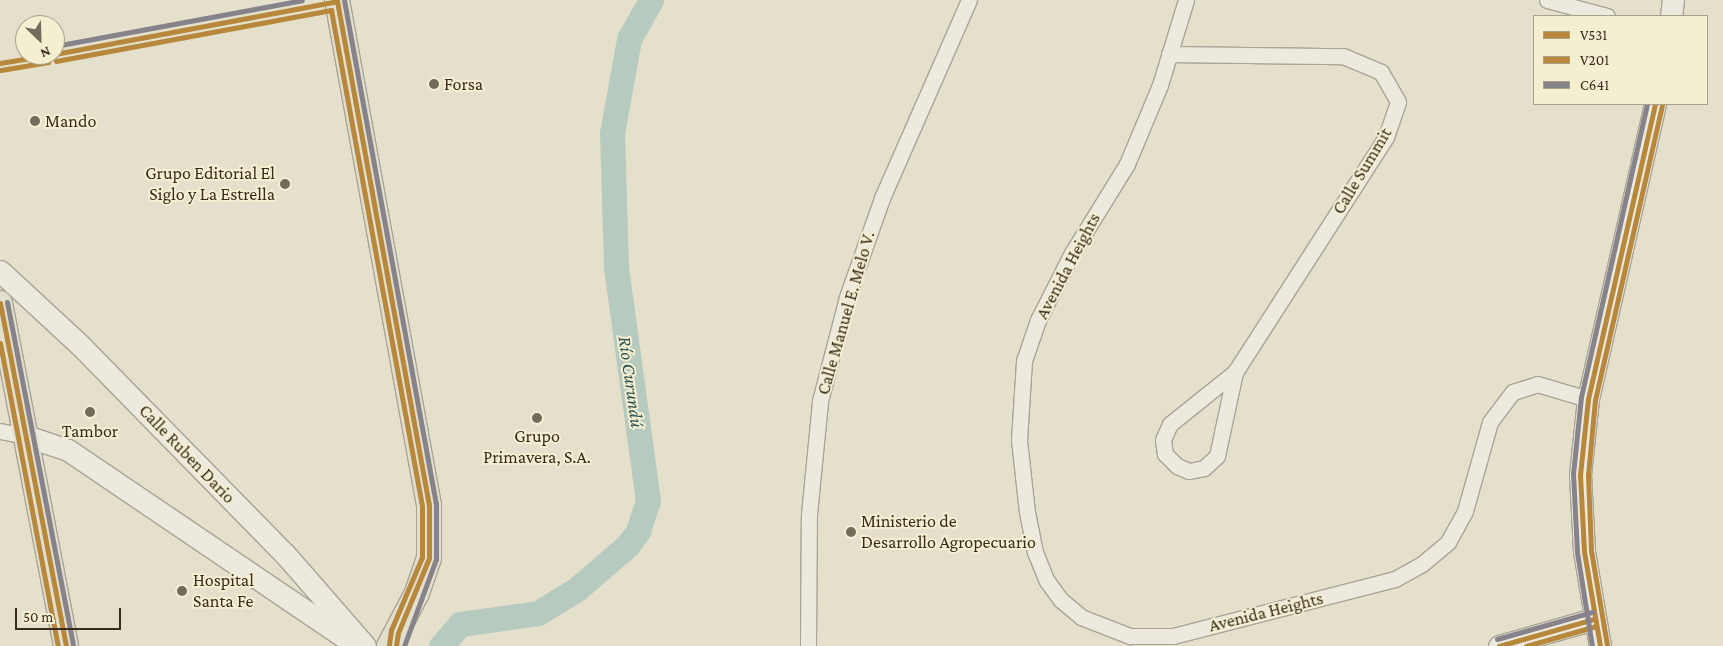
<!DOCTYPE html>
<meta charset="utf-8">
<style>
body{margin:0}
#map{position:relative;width:1723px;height:646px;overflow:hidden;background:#e4e0cc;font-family:"Crimson Pro",serif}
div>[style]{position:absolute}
.river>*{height:25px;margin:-12.5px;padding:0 12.5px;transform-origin:12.5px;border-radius:12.5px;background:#b7cac0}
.roads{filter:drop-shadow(1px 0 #a9a495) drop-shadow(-1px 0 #a9a495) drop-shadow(0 1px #a9a495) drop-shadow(0 -1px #a9a495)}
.street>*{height:15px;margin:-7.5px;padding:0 7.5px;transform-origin:7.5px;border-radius:7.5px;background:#ece9de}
.secondary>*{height:21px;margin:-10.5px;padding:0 10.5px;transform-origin:10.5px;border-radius:10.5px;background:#ece9de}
.primary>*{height:24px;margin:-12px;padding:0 12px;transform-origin:12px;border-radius:12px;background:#e3dfcf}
.bus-1>*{height:5px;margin:-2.5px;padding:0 2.5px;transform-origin:2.5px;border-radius:2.5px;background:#b7883b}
.bus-2>*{height:5px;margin:-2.5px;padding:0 2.5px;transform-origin:2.5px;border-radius:2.5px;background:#b7883b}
.bus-3>*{height:5px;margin:-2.5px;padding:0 2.5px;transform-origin:2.5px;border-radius:2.5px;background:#87838a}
.dots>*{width:14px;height:14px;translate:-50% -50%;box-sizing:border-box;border:2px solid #f5efd2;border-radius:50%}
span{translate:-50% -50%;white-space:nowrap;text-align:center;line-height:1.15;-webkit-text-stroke:4px #f5efd2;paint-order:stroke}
.poi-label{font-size:18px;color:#382d1d}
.left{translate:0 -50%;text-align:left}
.right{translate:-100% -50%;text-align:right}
.street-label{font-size:18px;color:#382d1d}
.water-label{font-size:19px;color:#2d5657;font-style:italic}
.legend{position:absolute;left:1533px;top:15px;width:175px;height:90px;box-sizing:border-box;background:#f5efd2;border:1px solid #a9a18a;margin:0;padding:6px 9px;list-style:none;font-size:15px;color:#382d1d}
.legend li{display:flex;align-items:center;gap:10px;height:25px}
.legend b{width:25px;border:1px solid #a9a18a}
.north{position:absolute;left:15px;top:15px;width:50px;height:50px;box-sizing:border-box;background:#f5efd2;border:1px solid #a9a18a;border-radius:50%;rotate:156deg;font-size:14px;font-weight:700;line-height:20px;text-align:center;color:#382d1d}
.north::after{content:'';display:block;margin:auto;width:18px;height:22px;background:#746c5a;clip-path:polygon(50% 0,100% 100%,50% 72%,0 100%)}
.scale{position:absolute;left:15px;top:608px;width:106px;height:22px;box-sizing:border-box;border:2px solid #382d1d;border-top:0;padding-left:6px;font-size:15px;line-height:18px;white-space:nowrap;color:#382d1d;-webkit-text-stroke:4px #f5efd2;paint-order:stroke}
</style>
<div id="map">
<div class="river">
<div style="left:441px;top:646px;width:29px;rotate:-49deg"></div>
<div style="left:460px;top:624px;width:79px;rotate:-8deg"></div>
<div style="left:538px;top:613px;width:46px;rotate:-31.6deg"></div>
<div style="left:577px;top:589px;width:67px;rotate:-40.8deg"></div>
<div style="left:628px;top:545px;width:17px;rotate:-54deg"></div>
<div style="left:638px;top:531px;width:32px;rotate:-72deg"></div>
<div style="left:648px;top:501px;width:237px;rotate:-97.8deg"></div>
<div style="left:616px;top:266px;width:133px;rotate:-91.7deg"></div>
<div style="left:612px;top:133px;width:96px;rotate:-79.7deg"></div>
<div style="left:629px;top:39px;width:45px;rotate:-60.6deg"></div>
</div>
<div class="roads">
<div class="street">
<div style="left:1186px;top:0;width:89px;rotate:107deg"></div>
<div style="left:1160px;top:85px;width:86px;rotate:112.7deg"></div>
<div style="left:1127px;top:164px;width:105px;rotate:121.7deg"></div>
<div style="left:1072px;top:253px;width:75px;rotate:116.9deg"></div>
<div style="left:1038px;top:320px;width:43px;rotate:108.9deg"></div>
<div style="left:1024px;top:361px;width:79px;rotate:93.6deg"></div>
<div style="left:1019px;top:440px;width:72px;rotate:83.7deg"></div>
<div style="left:1027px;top:512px;width:41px;rotate:78.7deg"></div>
<div style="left:1035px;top:552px;width:31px;rotate:68deg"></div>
<div style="left:1047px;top:581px;width:24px;rotate:54deg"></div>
<div style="left:1061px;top:600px;width:26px;rotate:40deg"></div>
<div style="left:1081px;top:617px;width:53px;rotate:21.2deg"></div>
<div style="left:1130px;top:636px;width:43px"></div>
<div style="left:1173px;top:636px;width:229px;rotate:-14.4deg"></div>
<div style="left:1395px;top:579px;width:31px;rotate:-29deg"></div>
<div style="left:1422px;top:564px;width:34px;rotate:-40deg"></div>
<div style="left:1448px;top:542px;width:35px;rotate:-61deg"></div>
<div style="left:1465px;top:511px;width:92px;rotate:-74.3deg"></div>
<div style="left:1490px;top:422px;width:38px;rotate:-53deg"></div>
<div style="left:1513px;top:392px;width:25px;rotate:-18deg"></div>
<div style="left:1537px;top:384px;width:53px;rotate:16.4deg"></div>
<div style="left:1547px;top:0;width:62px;rotate:14.9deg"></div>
<div style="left:1169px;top:54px;width:174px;rotate:0.7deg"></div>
<div style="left:1343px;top:56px;width:41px;rotate:22.8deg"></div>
<div style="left:1381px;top:72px;width:34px;rotate:60deg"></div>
<div style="left:1398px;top:102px;width:37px;rotate:109deg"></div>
<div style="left:1386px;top:137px;width:279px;rotate:122.7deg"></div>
<div style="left:1235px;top:372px;width:83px;rotate:141.3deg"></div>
<div style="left:1170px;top:424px;width:17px;rotate:114deg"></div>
<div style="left:1163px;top:440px;width:14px;rotate:82deg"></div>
<div style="left:1165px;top:454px;width:17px;rotate:45deg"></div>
<div style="left:1177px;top:466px;width:13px;rotate:23deg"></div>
<div style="left:1189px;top:471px;width:15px;rotate:-11deg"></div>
<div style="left:1204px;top:468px;width:18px;rotate:-43deg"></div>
<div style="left:1217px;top:456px;width:86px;rotate:-77.9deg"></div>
<div style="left:0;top:431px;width:26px;rotate:11deg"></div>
<div style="left:808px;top:646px;width:132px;rotate:-89.6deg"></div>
<div style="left:809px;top:514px;width:114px;rotate:-84.4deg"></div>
<div style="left:820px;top:401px;width:107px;rotate:-75.4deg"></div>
<div style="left:847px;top:297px;width:105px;rotate:-70.5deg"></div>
<div style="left:882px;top:198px;width:216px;rotate:-66.3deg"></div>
</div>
<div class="secondary">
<div style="left:1671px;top:16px;width:16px;rotate:-83deg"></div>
<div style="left:0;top:271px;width:109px;rotate:42.8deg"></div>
<div style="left:80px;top:345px;width:291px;rotate:45.6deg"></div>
<div style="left:284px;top:553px;width:123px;rotate:48.9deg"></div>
<div style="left:26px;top:436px;width:44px;rotate:18.4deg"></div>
<div style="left:68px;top:450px;width:337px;rotate:34.1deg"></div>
<div style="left:1499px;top:646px;width:99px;rotate:-15.9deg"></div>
<div style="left:1600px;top:646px;width:96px;rotate:-99.6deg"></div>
<div style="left:1584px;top:551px;width:76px;rotate:-93deg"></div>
<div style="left:1580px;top:475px;width:76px;rotate:-84deg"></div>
<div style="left:1588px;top:399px;width:303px;rotate:-77.2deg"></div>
</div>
<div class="primary">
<div style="left:337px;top:0;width:513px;rotate:79.68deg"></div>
<div style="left:429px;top:505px;width:53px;rotate:90deg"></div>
<div style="left:429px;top:558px;width:37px;rotate:109deg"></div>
<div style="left:417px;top:593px;width:60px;rotate:117.8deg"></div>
<div style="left:0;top:303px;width:349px;rotate:79.1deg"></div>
</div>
</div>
<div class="bus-1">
<div style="left:55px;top:54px;width:287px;rotate:-10.6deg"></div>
<div style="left:337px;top:1px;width:512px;rotate:79.66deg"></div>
<div style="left:429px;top:505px;width:53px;rotate:90deg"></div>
<div style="left:429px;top:558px;width:81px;rotate:112.5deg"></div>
<div style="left:398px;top:633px;width:13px;rotate:99deg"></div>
<div style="left:0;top:63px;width:48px;rotate:-9.7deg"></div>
<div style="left:0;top:303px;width:349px;rotate:79.1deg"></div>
<div style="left:1499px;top:646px;width:99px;rotate:-15.9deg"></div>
<div style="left:1600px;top:646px;width:96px;rotate:-99.6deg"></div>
<div style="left:1584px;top:551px;width:76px;rotate:-93deg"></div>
<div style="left:1580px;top:475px;width:76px;rotate:-84deg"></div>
<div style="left:1588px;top:399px;width:303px;rotate:-77.2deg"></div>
</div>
<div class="bus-2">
<div style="left:56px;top:61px;width:280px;rotate:-10.5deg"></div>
<div style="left:331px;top:10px;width:504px;rotate:79.6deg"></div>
<div style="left:422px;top:506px;width:51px;rotate:90deg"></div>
<div style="left:422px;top:557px;width:79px;rotate:113deg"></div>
<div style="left:391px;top:630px;width:15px;rotate:98deg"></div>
<div style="left:1px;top:70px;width:48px;rotate:-9.7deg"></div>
<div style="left:0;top:343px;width:309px;rotate:79.2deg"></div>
<div style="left:1607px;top:645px;width:96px;rotate:-99.6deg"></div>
<div style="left:1591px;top:550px;width:75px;rotate:-92.3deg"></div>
<div style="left:1588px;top:475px;width:75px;rotate:-84.7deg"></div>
<div style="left:1595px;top:400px;width:302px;rotate:-77.2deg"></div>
<div style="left:1526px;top:646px;width:73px;rotate:-15.9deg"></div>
</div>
<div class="bus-3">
<div style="left:344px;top:0;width:512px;rotate:79.66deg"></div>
<div style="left:436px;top:504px;width:55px;rotate:90deg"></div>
<div style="left:436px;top:559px;width:93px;rotate:110.2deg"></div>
<div style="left:55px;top:46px;width:251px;rotate:-10.5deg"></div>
<div style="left:7px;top:302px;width:349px;rotate:79.1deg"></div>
<div style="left:1497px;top:639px;width:99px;rotate:-15.9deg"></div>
<div style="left:1592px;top:646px;width:95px;rotate:-99.1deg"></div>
<div style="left:1577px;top:552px;width:78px;rotate:-92.9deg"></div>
<div style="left:1573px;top:474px;width:77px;rotate:-84.1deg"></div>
<div style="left:1581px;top:397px;width:300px;rotate:-77.3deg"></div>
</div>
<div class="dots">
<div style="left:434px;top:84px;background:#746c5a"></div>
<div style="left:35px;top:121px;background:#746c5a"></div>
<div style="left:285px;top:184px;background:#746c5a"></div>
<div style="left:90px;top:412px;background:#746c5a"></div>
<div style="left:537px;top:418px;background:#746c5a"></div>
<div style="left:851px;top:532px;background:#746c5a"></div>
<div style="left:182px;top:591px;background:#746c5a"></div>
</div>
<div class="poi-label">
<span class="left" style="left:444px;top:84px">Forsa</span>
<span class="left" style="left:45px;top:121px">Mando</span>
<span class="right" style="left:275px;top:184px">Grupo Editorial El<br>Siglo y La Estrella</span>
<span style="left:90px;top:431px">Tambor</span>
<span style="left:537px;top:447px">Grupo<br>Primavera, S.A.</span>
<span class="left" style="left:861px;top:532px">Ministerio de<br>Desarrollo Agropecuario</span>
<span class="left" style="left:193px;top:591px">Hospital<br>Santa Fe</span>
</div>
<div class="street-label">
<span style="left:1362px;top:171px;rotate:-59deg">Calle Summit</span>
<span style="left:1068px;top:266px;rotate:-62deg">Avenida Heights</span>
<span style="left:846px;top:313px;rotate:-74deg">Calle Manuel E. Melo V.</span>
<span style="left:187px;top:454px;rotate:46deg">Calle Ruben Dario</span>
<span style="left:1266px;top:612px;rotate:-14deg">Avenida Heights</span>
</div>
<div class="water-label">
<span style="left:631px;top:382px;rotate:82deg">Río Curundú</span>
</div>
<ul class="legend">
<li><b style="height:6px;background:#b7883b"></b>V531</li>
<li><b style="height:6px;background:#b7883b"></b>V201</li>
<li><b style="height:6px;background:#87838a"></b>C641</li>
</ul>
<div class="north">N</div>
<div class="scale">50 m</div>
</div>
